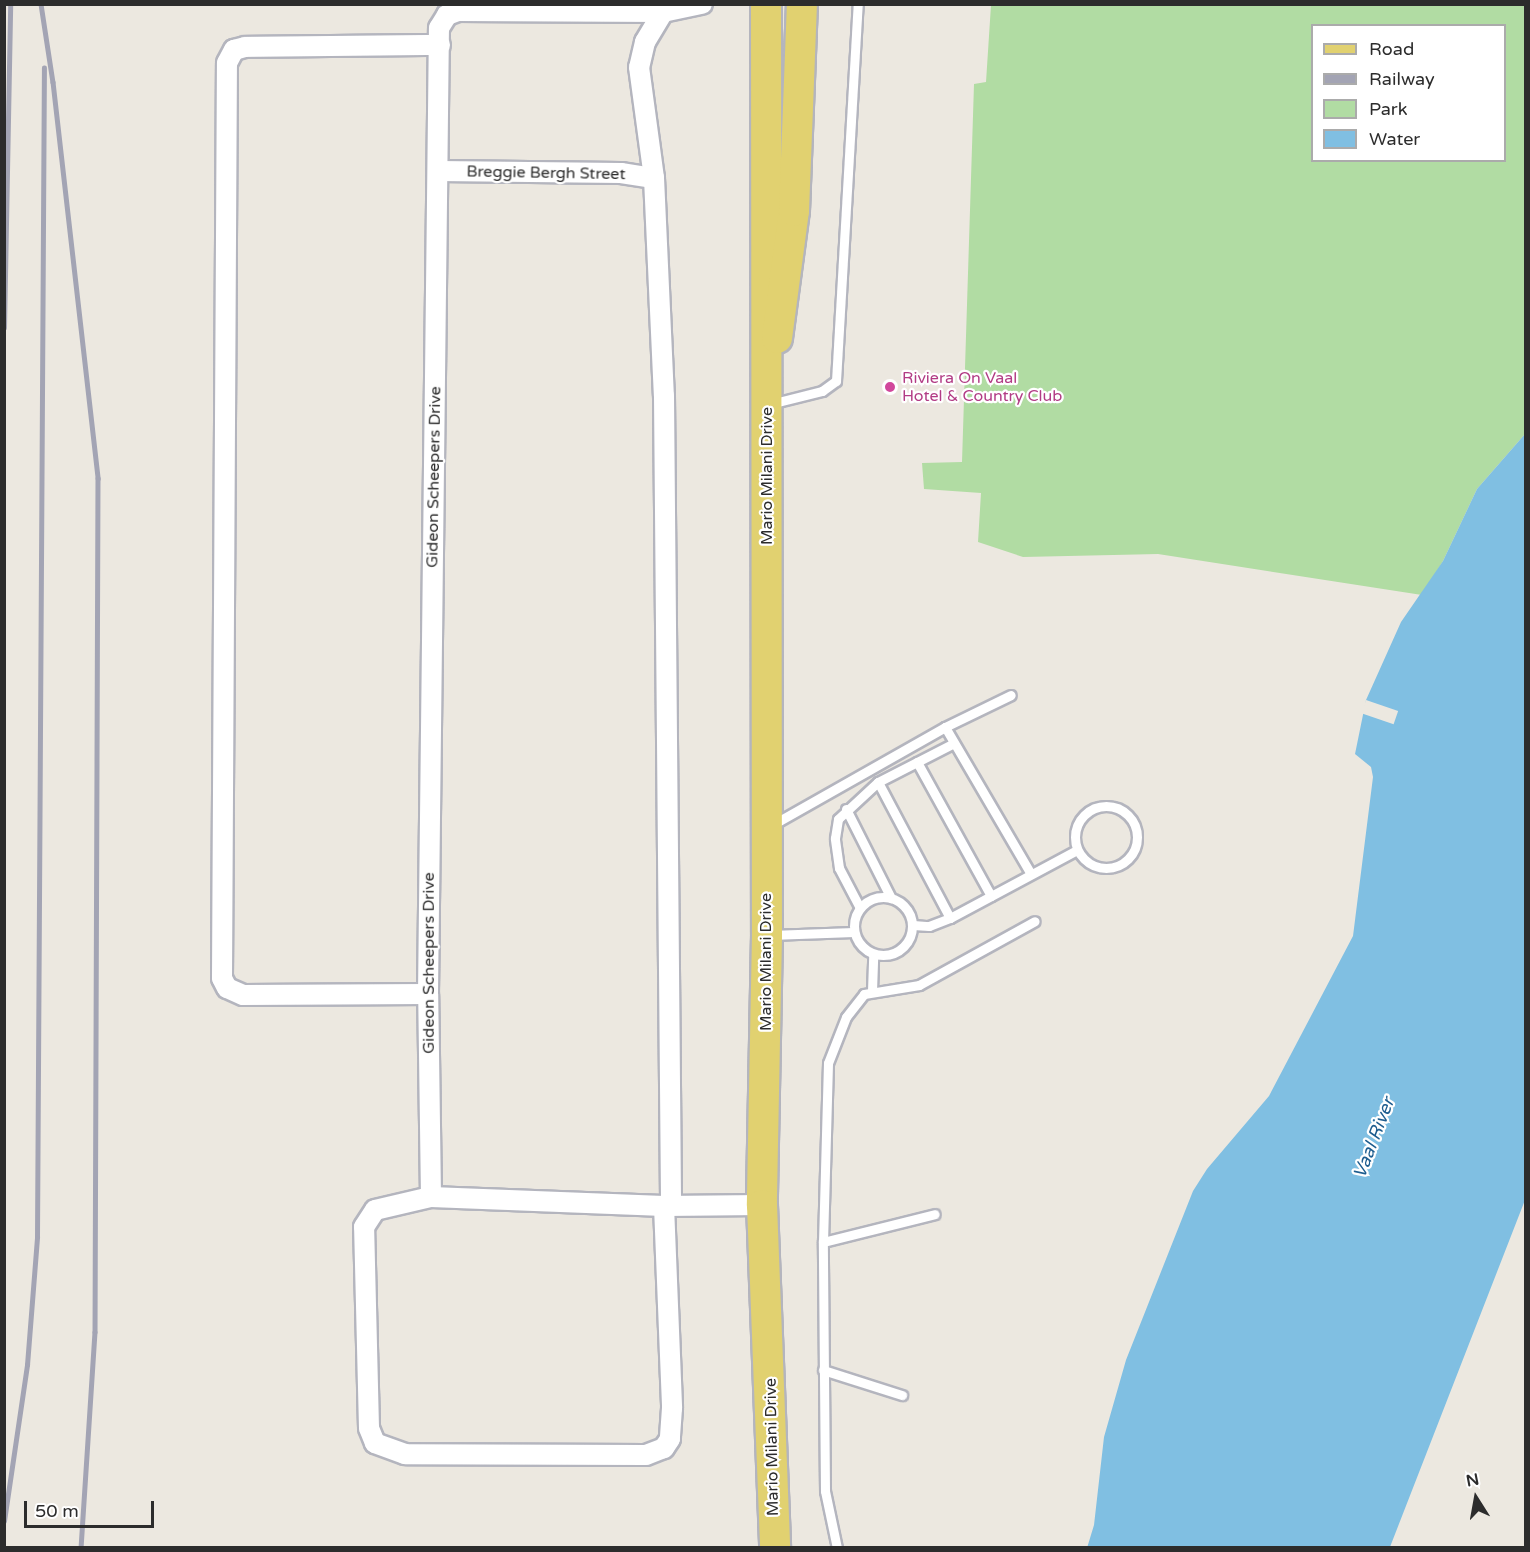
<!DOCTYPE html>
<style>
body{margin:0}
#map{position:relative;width:1530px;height:1552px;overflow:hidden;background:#ece8e0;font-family:"Varela Round",sans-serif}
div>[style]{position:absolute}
.green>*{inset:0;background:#b1dca3}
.water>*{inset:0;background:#80bfe2}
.pier>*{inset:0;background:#ece8e0;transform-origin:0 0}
.roads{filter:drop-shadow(2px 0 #b4b5be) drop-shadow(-2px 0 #b4b5be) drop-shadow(0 2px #b4b5be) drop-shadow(0 -2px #b4b5be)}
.lane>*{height:9px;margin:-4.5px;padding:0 4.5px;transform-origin:4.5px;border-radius:4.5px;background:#fff}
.lane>.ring{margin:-4.5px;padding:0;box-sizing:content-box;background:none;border:9px solid #fff;border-radius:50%}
.street>*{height:20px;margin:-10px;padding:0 10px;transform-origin:10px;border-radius:10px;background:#fff}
.primary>*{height:30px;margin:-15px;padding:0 15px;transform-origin:15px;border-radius:15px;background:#e1d170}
.rail>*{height:4.5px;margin:-2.25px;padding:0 2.25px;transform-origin:2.25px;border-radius:2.25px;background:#a3a4b4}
.dots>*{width:16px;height:16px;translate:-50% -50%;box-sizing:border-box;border:3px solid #fff;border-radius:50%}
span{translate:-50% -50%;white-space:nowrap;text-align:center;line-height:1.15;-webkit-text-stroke:4.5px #fff;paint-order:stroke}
.street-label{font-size:16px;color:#2c2c2c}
.hotel-label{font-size:16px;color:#b23c85}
.left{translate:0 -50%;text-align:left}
.water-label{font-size:18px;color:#1d5d8f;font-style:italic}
.frame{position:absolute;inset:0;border:6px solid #2c2c2c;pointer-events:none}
.legend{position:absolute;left:1311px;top:24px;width:195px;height:138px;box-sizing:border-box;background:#fff;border:2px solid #ababab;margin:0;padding:8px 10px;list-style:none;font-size:18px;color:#2c2c2c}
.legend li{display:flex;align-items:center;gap:12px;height:30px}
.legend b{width:30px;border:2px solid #ababab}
.north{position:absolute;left:1446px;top:1468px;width:60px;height:60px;-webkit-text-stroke:4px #fff;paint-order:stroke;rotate:349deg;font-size:16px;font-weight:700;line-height:24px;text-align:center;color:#2c2c2c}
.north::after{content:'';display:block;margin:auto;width:21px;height:27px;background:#2c2c2c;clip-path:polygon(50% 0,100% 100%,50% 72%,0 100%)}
.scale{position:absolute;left:24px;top:1501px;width:130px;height:27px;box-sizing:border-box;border:3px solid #2c2c2c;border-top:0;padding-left:8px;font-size:18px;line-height:21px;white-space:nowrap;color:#2c2c2c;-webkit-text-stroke:4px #fff;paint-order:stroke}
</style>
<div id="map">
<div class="green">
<div style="clip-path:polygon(evenodd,991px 5px,1525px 5px,1525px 434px,1477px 489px,1443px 561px,1422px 595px,1158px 554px,1023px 557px,978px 542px,981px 493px,924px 489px,922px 463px,962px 462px,974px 84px,986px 82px,991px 5px,1312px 26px,1504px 26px,1504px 160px,1312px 160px,1312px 26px)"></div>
</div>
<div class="water">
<div style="clip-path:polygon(1525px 434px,1525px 1200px,1390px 1547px,1087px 1548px,1094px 1525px,1104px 1437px,1126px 1360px,1193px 1191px,1207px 1169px,1269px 1096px,1353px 936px,1373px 777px,1371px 767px,1355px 754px,1366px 700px,1401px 622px,1443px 561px,1477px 489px)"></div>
</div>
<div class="pier">
<div style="left:1366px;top:700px;width:34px;height:14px;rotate:19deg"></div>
</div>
<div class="roads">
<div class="lane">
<div style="left:770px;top:404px;width:54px;rotate:-14deg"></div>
<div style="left:822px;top:391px;width:17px;rotate:-36deg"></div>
<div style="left:836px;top:381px;width:378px;rotate:-86.7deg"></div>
<div style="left:945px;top:727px;width:170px;rotate:59.7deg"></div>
<div style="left:917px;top:762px;width:153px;rotate:61.1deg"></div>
<div style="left:878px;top:782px;width:154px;rotate:62.1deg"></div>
<div class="ring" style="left:1075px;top:806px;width:53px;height:53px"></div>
<div style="left:846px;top:809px;width:100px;rotate:63.2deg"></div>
<div style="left:772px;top:825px;width:199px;rotate:-29.5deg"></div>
<div style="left:945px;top:727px;width:73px;rotate:-25.9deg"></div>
<div class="ring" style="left:854px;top:897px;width:49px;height:49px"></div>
<div style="left:860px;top:908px;width:45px;rotate:-117.7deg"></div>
<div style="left:839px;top:868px;width:30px;rotate:-98deg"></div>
<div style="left:835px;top:838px;width:19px;rotate:-81deg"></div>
<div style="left:838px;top:819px;width:54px;rotate:-42.8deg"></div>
<div style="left:878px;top:782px;width:85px;rotate:-27.2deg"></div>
<div style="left:913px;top:925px;width:16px;rotate:4deg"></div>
<div style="left:929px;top:926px;width:22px;rotate:-21deg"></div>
<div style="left:950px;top:918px;width:144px;rotate:-28.2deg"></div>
<div style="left:770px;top:935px;width:84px;rotate:-2deg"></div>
<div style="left:872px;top:991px;width:37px;rotate:-88deg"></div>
<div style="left:823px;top:1242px;width:115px;rotate:-14deg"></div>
<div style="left:823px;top:1370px;width:83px;rotate:17.6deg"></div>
<div style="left:837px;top:1548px;width:58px;rotate:-101.9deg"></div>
<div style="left:825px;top:1491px;width:249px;rotate:-90.5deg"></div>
<div style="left:823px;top:1242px;width:179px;rotate:-88.4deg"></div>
<div style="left:828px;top:1063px;width:49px;rotate:-68.6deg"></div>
<div style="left:846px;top:1017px;width:29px;rotate:-52deg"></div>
<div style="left:864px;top:994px;width:56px;rotate:-9.3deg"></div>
<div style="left:919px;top:985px;width:132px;rotate:-28.9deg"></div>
</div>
<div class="street">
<div style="left:663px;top:12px;width:35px;rotate:121deg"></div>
<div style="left:645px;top:42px;width:26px;rotate:103deg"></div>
<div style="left:639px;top:67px;width:112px;rotate:82.3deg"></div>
<div style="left:654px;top:178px;width:218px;rotate:87.4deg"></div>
<div style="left:664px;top:396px;width:810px;rotate:89.5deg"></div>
<div style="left:438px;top:171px;width:183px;rotate:0.6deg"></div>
<div style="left:621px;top:173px;width:33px;rotate:9deg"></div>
<div style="left:428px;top:994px;width:185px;rotate:179.7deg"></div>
<div style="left:243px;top:995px;width:17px;rotate:-156deg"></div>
<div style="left:227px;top:988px;width:11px;rotate:-117deg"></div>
<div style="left:222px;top:978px;width:915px;rotate:-89.69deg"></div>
<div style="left:227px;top:63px;width:15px;rotate:-62deg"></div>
<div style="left:234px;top:50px;width:11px;rotate:-15deg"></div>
<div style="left:245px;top:47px;width:195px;rotate:-0.6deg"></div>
<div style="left:431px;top:1197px;width:203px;rotate:-90.8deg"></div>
<div style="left:428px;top:994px;width:966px;rotate:-89.35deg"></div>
<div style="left:439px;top:28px;width:15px;rotate:-58deg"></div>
<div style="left:447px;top:15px;width:12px;rotate:-20deg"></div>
<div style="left:458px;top:11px;width:205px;rotate:0.3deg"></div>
<div style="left:663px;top:12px;width:40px;rotate:-12deg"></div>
<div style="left:664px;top:1206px;width:202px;rotate:87.7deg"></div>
<div style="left:672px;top:1408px;width:31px;rotate:94deg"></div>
<div style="left:670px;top:1439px;width:11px;rotate:124deg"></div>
<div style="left:664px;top:1448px;width:19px;rotate:159deg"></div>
<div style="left:646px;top:1455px;width:241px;rotate:-179.8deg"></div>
<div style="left:405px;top:1454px;width:32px;rotate:-160deg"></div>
<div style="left:375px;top:1443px;width:16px;rotate:-112deg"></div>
<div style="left:369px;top:1428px;width:201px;rotate:-91.4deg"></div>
<div style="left:364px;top:1227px;width:20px;rotate:-57deg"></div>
<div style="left:375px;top:1210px;width:57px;rotate:-13.1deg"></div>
<div style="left:431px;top:1197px;width:233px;rotate:2.2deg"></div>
<div style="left:664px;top:1206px;width:98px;rotate:-0.6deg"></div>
</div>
<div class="primary">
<div style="left:766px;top:4px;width:931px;rotate:89.94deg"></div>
<div style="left:767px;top:935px;width:270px;rotate:91.1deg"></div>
<div style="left:762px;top:1205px;width:343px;rotate:87.8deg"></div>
<div style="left:777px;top:338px;width:128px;rotate:-82.4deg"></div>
<div style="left:794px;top:211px;width:207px;rotate:-87.8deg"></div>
</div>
</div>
<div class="rail">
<div style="left:41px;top:4px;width:79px;rotate:81.3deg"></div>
<div style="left:53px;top:82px;width:399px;rotate:83.5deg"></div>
<div style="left:98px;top:478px;width:854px;rotate:90.2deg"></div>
<div style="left:95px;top:1332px;width:216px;rotate:93.7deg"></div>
<div style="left:4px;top:328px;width:324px;rotate:-88.9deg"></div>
<div style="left:4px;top:1521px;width:158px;rotate:-81.6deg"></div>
<div style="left:27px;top:1365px;width:128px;rotate:-85.5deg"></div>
<div style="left:37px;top:1237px;width:1169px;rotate:-89.66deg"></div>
</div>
<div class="dots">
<div style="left:890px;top:387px;background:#d1479c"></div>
</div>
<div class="street-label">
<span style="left:546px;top:173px;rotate:1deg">Breggie Bergh Street</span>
<span style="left:767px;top:476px;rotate:-90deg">Mario Milani Drive</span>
<span style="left:434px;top:477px;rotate:-89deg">Gideon Scheepers Drive</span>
<span style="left:766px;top:962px;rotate:-90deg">Mario Milani Drive</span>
<span style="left:429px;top:963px;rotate:-90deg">Gideon Scheepers Drive</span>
<span style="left:772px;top:1447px;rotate:-91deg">Mario Milani Drive</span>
</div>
<div class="hotel-label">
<span class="left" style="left:902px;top:387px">Riviera On Vaal<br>Hotel &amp; Country Club</span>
</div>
<div class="water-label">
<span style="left:1374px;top:1138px;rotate:-69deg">Vaal River</span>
</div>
<div class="frame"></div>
<ul class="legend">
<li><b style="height:8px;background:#e1d170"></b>Road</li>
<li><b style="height:8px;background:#a3a4b4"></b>Railway</li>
<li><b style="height:16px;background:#b1dca3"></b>Park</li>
<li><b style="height:16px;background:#80bfe2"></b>Water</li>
</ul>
<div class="north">N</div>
<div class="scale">50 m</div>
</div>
